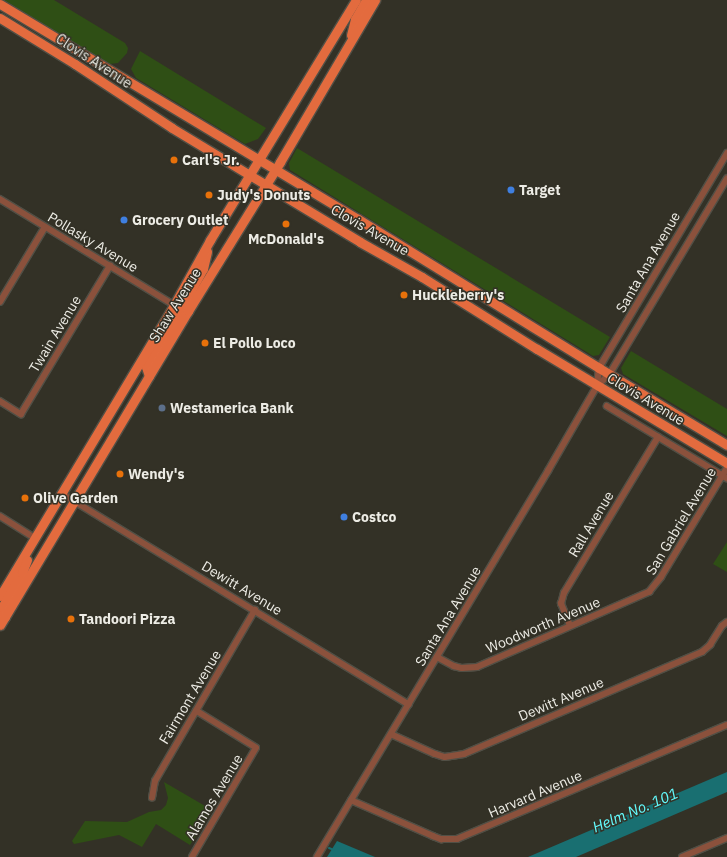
<!DOCTYPE html>
<style>
body{margin:0}
#map{position:relative;width:727px;height:857px;overflow:hidden;background:#333126;font-family:"IBM Plex Sans",sans-serif}
div>[style]{position:absolute}
.green>*{inset:0;background:#2f4f15}
.water>*{inset:0;background:#196f71}
.stream>*{height:2px;margin:-1px;padding:0 1px;transform-origin:1px;border-radius:1px;background:#196f71}
.roads{filter:drop-shadow(1px 0 #514f45) drop-shadow(-1px 0 #514f45) drop-shadow(0 1px #514f45) drop-shadow(0 -1px #514f45)}
.street>*{height:5.5px;margin:-2.75px;padding:0 2.75px;transform-origin:2.75px;border-radius:2.75px;background:#8b513c}
.primary>*{height:9px;margin:-4.5px;padding:0 4.5px;transform-origin:4.5px;border-radius:4.5px;background:#e36b3e}
.dots>*{width:11px;height:11px;translate:-50% -50%;box-sizing:border-box;border:2px solid #333126;border-radius:50%}
span{translate:-50% -50%;white-space:nowrap;text-align:center;line-height:1.15;-webkit-text-stroke:3px #333126;paint-order:stroke}
.street-label{font-size:14px;color:#edece5}
.poi-label{font-size:14px;color:#edece5;font-weight:700}
.left{translate:0 -50%;text-align:left}
.water-label{font-size:15px;color:#63fbfd;font-style:italic}
</style>
<div id="map">
<div class="green">
<div style="clip-path:polygon(4px 0,54px 0,125px 43px,128px 48px,127px 53px,118px 63px,109px 64px)"></div>
<div style="clip-path:polygon(140px 51px,266px 128px,258px 139px,245px 144px,136px 78px,131px 69px)"></div>
<div style="clip-path:polygon(297px 148px,610px 337px,599px 355px,593px 356px,290px 170px,289px 163px)"></div>
<div style="clip-path:polygon(631px 351px,727px 409px,727px 436px,623px 374px,621px 368px)"></div>
<div style="clip-path:polygon(727px 542px,727px 572px,713px 564px)"></div>
<div style="clip-path:polygon(164px 782px,212px 810px,190px 845px,156px 824px,142px 847px,119px 835px,74px 844px,72px 841px,85px 821px,127px 822px,149px 812px,161px 810px,166px 805px,168px 798px)"></div>
</div>
<div class="water">
<div style="clip-path:polygon(727px 772px,727px 792px,576px 857px,528px 857px)"></div>
<div style="clip-path:polygon(337px 841px,375px 857px,327px 857px)"></div>
</div>
<div class="stream">
<div style="left:329px;top:848px;width:5px;rotate:22deg"></div>
</div>
<div class="roads">
<div class="street">
<div style="left:0;top:199px;width:204px;rotate:31.3deg"></div>
<div style="left:0;top:302px;width:87px;rotate:-59deg"></div>
<div style="left:597px;top:386px;width:18px;rotate:-84deg"></div>
<div style="left:599px;top:368px;width:250px;rotate:-59.2deg"></div>
<div style="left:0;top:401px;width:25px;rotate:32deg"></div>
<div style="left:21px;top:414px;width:173px;rotate:-59deg"></div>
<div style="left:607px;top:406px;width:140px;rotate:31deg"></div>
<div style="left:61px;top:493px;width:407px;rotate:31.3deg"></div>
<div style="left:0;top:516px;width:41px;rotate:32.2deg"></div>
<div style="left:570px;top:626px;width:24px;rotate:-112deg"></div>
<div style="left:561px;top:604px;width:11px;rotate:-75deg"></div>
<div style="left:564px;top:593px;width:182px;rotate:-58.9deg"></div>
<div style="left:437px;top:657px;width:19px;rotate:28deg"></div>
<div style="left:454px;top:666px;width:8px;rotate:14deg"></div>
<div style="left:462px;top:668px;width:15px;rotate:-4deg"></div>
<div style="left:477px;top:667px;width:188px;rotate:-23.6deg"></div>
<div style="left:649px;top:592px;width:19px;rotate:-51deg"></div>
<div style="left:661px;top:577px;width:127px;rotate:-58.8deg"></div>
<div style="left:391px;top:734px;width:48px;rotate:24.4deg"></div>
<div style="left:435px;top:754px;width:10px;rotate:17deg"></div>
<div style="left:445px;top:757px;width:19px;rotate:-9deg"></div>
<div style="left:464px;top:754px;width:259px;rotate:-23.2deg"></div>
<div style="left:702px;top:652px;width:11px;rotate:-41deg"></div>
<div style="left:710px;top:645px;width:22px;rotate:-58deg"></div>
<div style="left:722px;top:626px;width:6px;rotate:-39deg"></div>
<div style="left:152px;top:798px;width:17px;rotate:-80deg"></div>
<div style="left:155px;top:781px;width:198px;rotate:-59.7deg"></div>
<div style="left:351px;top:800px;width:90px;rotate:23.7deg"></div>
<div style="left:433px;top:836px;width:9px;rotate:21deg"></div>
<div style="left:441px;top:839px;width:16px"></div>
<div style="left:457px;top:839px;width:293px;rotate:-22.9deg"></div>
<div style="left:192px;top:857px;width:126px;rotate:-59.6deg"></div>
<div style="left:256px;top:748px;width:70px;rotate:-148.3deg"></div>
<div style="left:317px;top:857px;width:450px;rotate:-59.1deg"></div>
<div style="left:548px;top:471px;width:98px;rotate:-60deg"></div>
<div style="left:597px;top:386px;width:16px;rotate:-43deg"></div>
<div style="left:609px;top:375px;width:229px;rotate:-59deg"></div>
<div style="left:682px;top:857px;width:49px;rotate:-22.9deg"></div>
</div>
<div class="primary">
<div style="left:0;top:4px;width:418px;rotate:31deg"></div>
<div style="left:358px;top:219px;width:283px;rotate:31.7deg"></div>
<div style="left:599px;top:368px;width:149px;rotate:31deg"></div>
<div style="left:0;top:18px;width:88px;rotate:31.5deg"></div>
<div style="left:75px;top:64px;width:116px;rotate:33.4deg"></div>
<div style="left:172px;top:128px;width:220px;rotate:31.2deg"></div>
<div style="left:360px;top:242px;width:71px;rotate:29.4deg"></div>
<div style="left:422px;top:277px;width:136px;rotate:32.1deg"></div>
<div style="left:537px;top:349px;width:222px;rotate:31deg"></div>
<div style="left:351px;top:35px;width:16px;rotate:-76deg"></div>
<div style="left:355px;top:19px;width:22px;rotate:-60deg"></div>
<div style="left:188px;top:311px;width:6px;rotate:-129deg"></div>
<div style="left:184px;top:306px;width:3px;rotate:-90deg"></div>
<div style="left:184px;top:303px;width:39px;rotate:-61deg"></div>
<div style="left:203px;top:269px;width:18px;rotate:-77deg"></div>
<div style="left:149px;top:376px;width:9px;rotate:-108deg"></div>
<div style="left:146px;top:367px;width:64px;rotate:-59deg"></div>
<div style="left:179px;top:312px;width:4px;rotate:-104deg"></div>
<div style="left:178px;top:308px;width:5px;rotate:-143deg"></div>
<div style="left:0;top:596px;width:339px;rotate:-59.1deg"></div>
<div style="left:174px;top:305px;width:74px;rotate:-61deg"></div>
<div style="left:210px;top:240px;width:281px;rotate:-58.7deg"></div>
<div style="left:5px;top:617px;width:4px;rotate:-146deg"></div>
<div style="left:2px;top:615px;width:8px;rotate:-90deg"></div>
<div style="left:2px;top:607px;width:39px;rotate:-60deg"></div>
<div style="left:22px;top:573px;width:14px;rotate:-69deg"></div>
<div style="left:0;top:625px;width:366px;rotate:-59.1deg"></div>
<div style="left:188px;top:311px;width:175px;rotate:-58.3deg"></div>
<div style="left:280px;top:162px;width:188px;rotate:-59.6deg"></div>
</div>
</div>
<div class="dots">
<div style="left:174px;top:160px;background:#e8710a"></div>
<div style="left:511px;top:190px;background:#3f7fe0"></div>
<div style="left:209px;top:195px;background:#e8710a"></div>
<div style="left:124px;top:220px;background:#3f7fe0"></div>
<div style="left:286px;top:224px;background:#e8710a"></div>
<div style="left:404px;top:295px;background:#e8710a"></div>
<div style="left:205px;top:343px;background:#e8710a"></div>
<div style="left:162px;top:408px;background:#5c6f8a"></div>
<div style="left:120px;top:474px;background:#e8710a"></div>
<div style="left:25px;top:498px;background:#e8710a"></div>
<div style="left:344px;top:517px;background:#3f7fe0"></div>
<div style="left:71px;top:619px;background:#e8710a"></div>
</div>
<div class="street-label">
<span style="left:94px;top:61px;rotate:33deg">Clovis Avenue</span>
<span style="left:370px;top:230px;rotate:30deg">Clovis Avenue</span>
<span style="left:93px;top:242px;rotate:31deg">Pollasky Avenue</span>
<span style="left:648px;top:262px;rotate:-60deg">Santa Ana Avenue</span>
<span style="left:175px;top:305px;rotate:-58deg">Shaw Avenue</span>
<span style="left:55px;top:334px;rotate:-59deg">Twain Avenue</span>
<span style="left:646px;top:399px;rotate:31deg">Clovis Avenue</span>
<span style="left:681px;top:521px;rotate:-59deg">San Gabriel Avenue</span>
<span style="left:591px;top:524px;rotate:-59deg">Rall Avenue</span>
<span style="left:242px;top:588px;rotate:31deg">Dewitt Avenue</span>
<span style="left:448px;top:616px;rotate:-59deg">Santa Ana Avenue</span>
<span style="left:543px;top:625px;rotate:-23deg">Woodworth Avenue</span>
<span style="left:190px;top:697px;rotate:-59deg">Fairmont Avenue</span>
<span style="left:561px;top:699px;rotate:-23deg">Dewitt Avenue</span>
<span style="left:535px;top:794px;rotate:-23deg">Harvard Avenue</span>
<span style="left:214px;top:797px;rotate:-59deg">Alamos Avenue</span>
</div>
<div class="poi-label">
<span class="left" style="left:182px;top:160px">Carl's Jr.</span>
<span class="left" style="left:519px;top:190px">Target</span>
<span class="left" style="left:217px;top:195px">Judy's Donuts</span>
<span class="left" style="left:132px;top:220px">Grocery Outlet</span>
<span style="left:286px;top:239px">McDonald's</span>
<span class="left" style="left:412px;top:295px">Huckleberry's</span>
<span class="left" style="left:213px;top:343px">El Pollo Loco</span>
<span class="left" style="left:170px;top:408px">Westamerica Bank</span>
<span class="left" style="left:128px;top:474px">Wendy's</span>
<span class="left" style="left:33px;top:498px">Olive Garden</span>
<span class="left" style="left:352px;top:517px">Costco</span>
<span class="left" style="left:79px;top:619px">Tandoori Pizza</span>
</div>
<div class="water-label">
<span style="left:635px;top:810px;rotate:-23deg">Helm No. 101</span>
</div>
</div>
